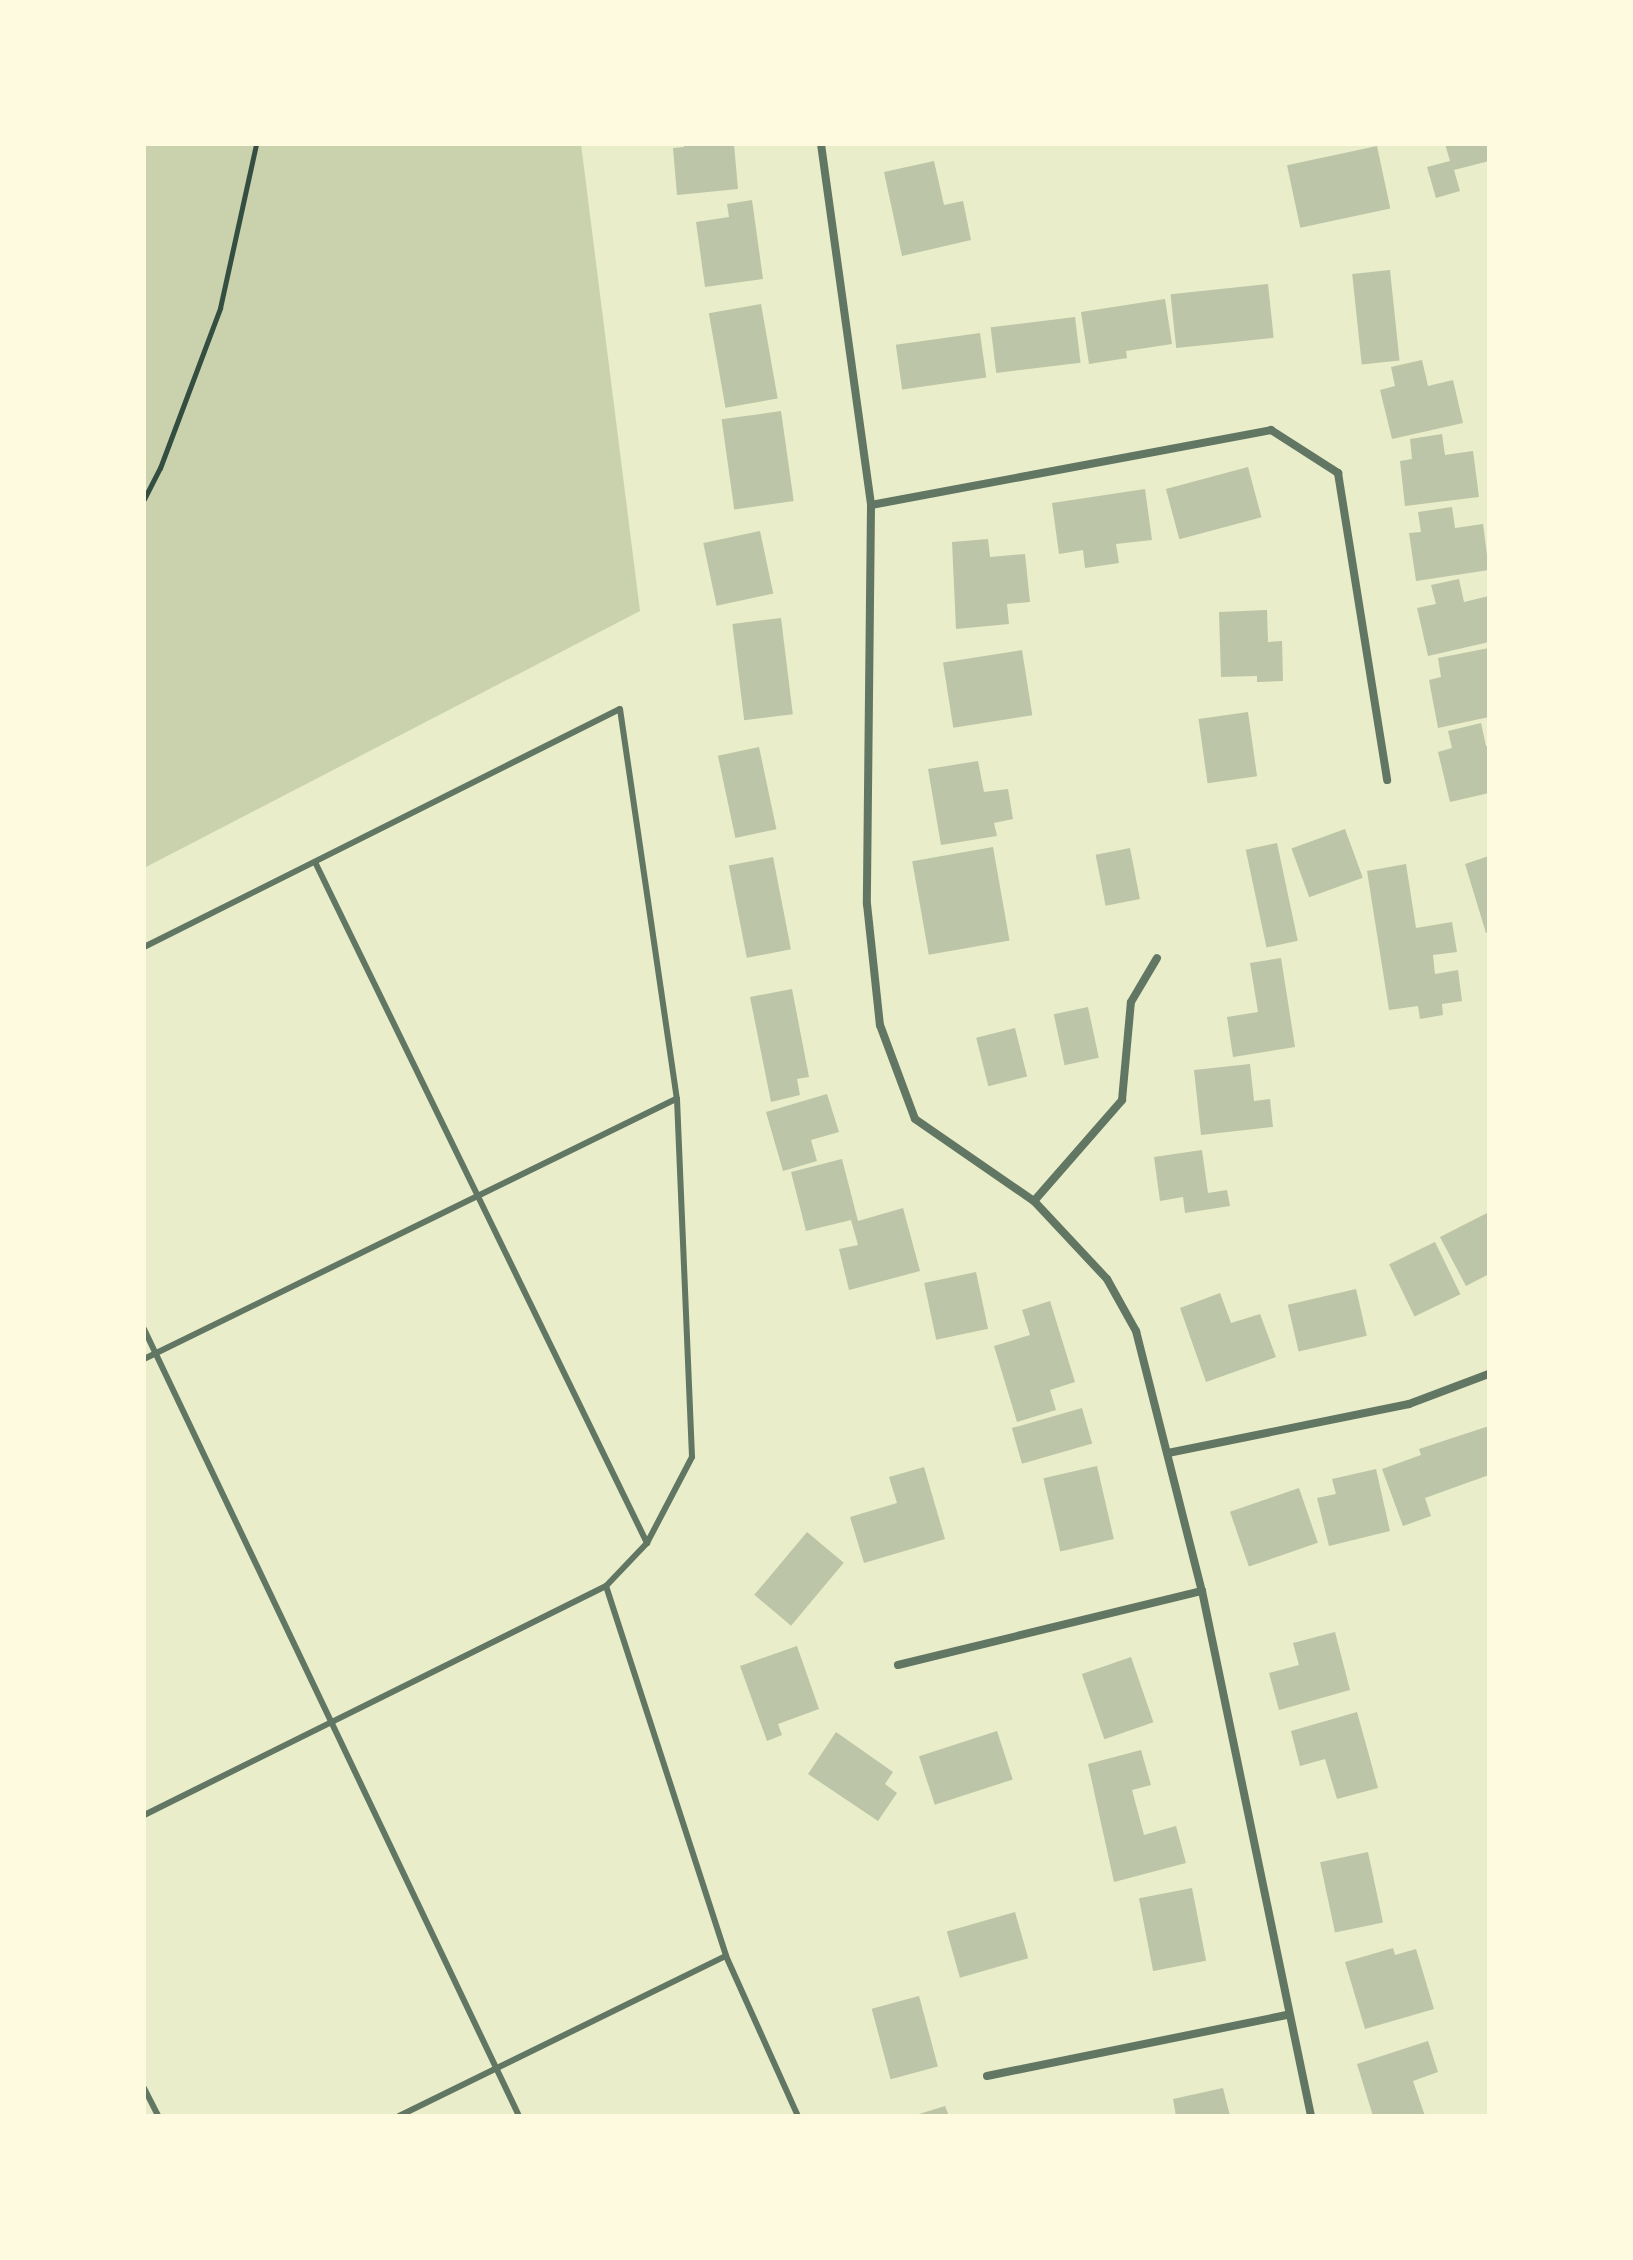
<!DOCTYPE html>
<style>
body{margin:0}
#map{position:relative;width:1633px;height:2260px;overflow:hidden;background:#e9edc9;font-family:"PT Sans Narrow",sans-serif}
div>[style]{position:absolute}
.green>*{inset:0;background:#cad2ad}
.building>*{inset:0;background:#bcc5a7;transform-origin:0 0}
.path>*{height:5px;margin:-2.5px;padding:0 2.5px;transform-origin:2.5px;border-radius:2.5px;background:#344e41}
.service>*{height:6px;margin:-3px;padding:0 3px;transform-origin:3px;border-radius:3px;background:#617663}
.minor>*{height:8px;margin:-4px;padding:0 4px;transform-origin:4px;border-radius:4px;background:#617663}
span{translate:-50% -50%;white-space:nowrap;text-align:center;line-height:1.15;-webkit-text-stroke:7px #fefae0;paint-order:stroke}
.frame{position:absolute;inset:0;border:146px solid #fefae0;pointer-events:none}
</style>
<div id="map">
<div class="green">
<div style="clip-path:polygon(144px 144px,581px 144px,640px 611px,144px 868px)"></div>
</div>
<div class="building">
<div style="clip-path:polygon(683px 144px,734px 144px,738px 189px,677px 195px,673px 148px,684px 147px)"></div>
<div style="clip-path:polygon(1445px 144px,1489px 144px,1489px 161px,1454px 170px,1460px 191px,1436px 198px,1427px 167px,1450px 161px)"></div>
<div style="left:1377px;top:146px;width:64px;height:92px;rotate:78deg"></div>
<div style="clip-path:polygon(934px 161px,944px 205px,963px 201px,971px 240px,902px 256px,884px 172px)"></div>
<div style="clip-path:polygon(752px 200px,763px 279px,705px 287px,696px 222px,729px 217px,727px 204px)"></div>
<div style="left:1390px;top:270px;width:91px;height:38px;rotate:84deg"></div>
<div style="left:1268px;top:284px;width:54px;height:98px;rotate:84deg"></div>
<div style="clip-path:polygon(1165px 299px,1172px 344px,1126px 351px,1127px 358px,1089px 364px,1081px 312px)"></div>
<div style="left:761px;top:304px;width:96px;height:53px;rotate:80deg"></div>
<div style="left:1075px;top:317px;width:46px;height:85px;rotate:83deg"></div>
<div style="left:980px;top:333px;width:45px;height:85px;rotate:82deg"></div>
<div style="clip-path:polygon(1422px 360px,1428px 386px,1453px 380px,1463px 423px,1392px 439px,1380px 390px,1395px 386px,1391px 367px)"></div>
<div style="left:781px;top:411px;width:91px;height:60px;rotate:82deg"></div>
<div style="clip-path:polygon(1442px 434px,1445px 455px,1473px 451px,1479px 497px,1405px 506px,1400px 461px,1412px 459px,1410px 439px)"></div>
<div style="left:1248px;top:467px;width:52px;height:85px;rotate:75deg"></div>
<div style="clip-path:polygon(1145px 489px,1152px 540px,1116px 544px,1119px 563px,1085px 568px,1083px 550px,1059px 554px,1052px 503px)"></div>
<div style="clip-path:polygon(1452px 507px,1455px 528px,1483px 524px,1489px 570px,1416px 581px,1409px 533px,1421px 532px,1418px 512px)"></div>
<div style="left:760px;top:531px;width:64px;height:58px;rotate:78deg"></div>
<div style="clip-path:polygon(988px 539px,990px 557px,1025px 554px,1030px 602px,1007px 604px,1009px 624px,956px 629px,952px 542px)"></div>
<div style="clip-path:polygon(1459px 579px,1464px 602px,1489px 596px,1489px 642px,1428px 656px,1417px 608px,1436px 604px,1431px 585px)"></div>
<div style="clip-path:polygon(1267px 610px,1268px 642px,1282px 641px,1283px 681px,1257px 682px,1257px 676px,1221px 677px,1219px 612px)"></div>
<div style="left:781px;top:618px;width:97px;height:49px;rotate:83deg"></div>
<div style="clip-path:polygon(1489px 648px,1489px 717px,1438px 728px,1429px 680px,1441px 677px,1438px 658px)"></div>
<div style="left:1022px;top:650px;width:66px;height:80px;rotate:81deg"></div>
<div style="left:1248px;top:712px;width:65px;height:50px;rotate:82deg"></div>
<div style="clip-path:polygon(1481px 723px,1486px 746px,1489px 746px,1489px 793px,1450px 802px,1438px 752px,1452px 748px,1448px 731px)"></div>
<div style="left:759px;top:747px;width:84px;height:42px;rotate:78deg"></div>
<div style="clip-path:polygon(978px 761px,984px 792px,1008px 789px,1013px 819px,994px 823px,997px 836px,941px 845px,928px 769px)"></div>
<div style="left:1345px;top:829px;width:52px;height:57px;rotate:70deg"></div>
<div style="left:1277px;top:843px;width:100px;height:32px;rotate:78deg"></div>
<div style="left:993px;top:847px;width:95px;height:82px;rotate:80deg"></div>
<div style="left:1130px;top:848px;width:52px;height:35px;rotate:79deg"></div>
<div style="clip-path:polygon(1489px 856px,1489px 932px,1486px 933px,1465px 864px)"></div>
<div style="left:773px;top:857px;width:94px;height:45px;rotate:79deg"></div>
<div style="clip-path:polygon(1406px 864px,1416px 928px,1452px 922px,1457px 952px,1433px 955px,1435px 974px,1458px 970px,1462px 1001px,1442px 1004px,1443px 1015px,1420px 1019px,1418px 1006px,1389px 1010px,1367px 871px)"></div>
<div style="clip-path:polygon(1281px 958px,1295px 1047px,1233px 1057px,1227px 1017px,1258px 1012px,1250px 963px)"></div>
<div style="clip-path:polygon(792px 989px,809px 1077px,797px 1079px,800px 1095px,771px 1102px,750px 997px)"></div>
<div style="left:1088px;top:1007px;width:52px;height:35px;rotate:78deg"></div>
<div style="left:1015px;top:1028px;width:50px;height:40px;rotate:76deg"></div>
<div style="clip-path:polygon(1250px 1064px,1254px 1101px,1270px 1099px,1273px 1127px,1201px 1135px,1194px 1070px)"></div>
<div style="clip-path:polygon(827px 1094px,839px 1132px,811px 1140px,817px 1161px,783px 1171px,766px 1112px)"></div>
<div style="clip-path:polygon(1202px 1150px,1208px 1193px,1227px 1190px,1230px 1206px,1185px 1213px,1183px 1197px,1160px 1201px,1154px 1157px)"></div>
<div style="clip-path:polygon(842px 1159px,858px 1221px,903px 1208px,920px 1271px,849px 1290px,839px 1249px,858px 1245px,851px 1220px,806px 1231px,791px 1172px)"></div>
<div style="clip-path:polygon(1489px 1212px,1489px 1274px,1466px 1286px,1440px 1237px)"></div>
<div style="left:1435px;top:1242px;width:58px;height:51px;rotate:64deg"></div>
<div style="left:976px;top:1272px;width:58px;height:53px;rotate:78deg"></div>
<div style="left:1356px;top:1289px;width:48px;height:70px;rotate:77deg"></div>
<div style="clip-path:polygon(1220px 1293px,1231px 1323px,1260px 1314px,1276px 1357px,1206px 1382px,1180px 1308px)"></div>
<div style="clip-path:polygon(1050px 1301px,1075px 1382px,1050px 1390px,1056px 1410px,1017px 1422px,994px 1346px,1030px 1335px,1022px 1310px)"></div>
<div style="left:1082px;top:1408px;width:37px;height:73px;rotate:74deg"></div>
<div style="clip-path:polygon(1489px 1426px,1489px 1475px,1425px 1498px,1431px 1516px,1403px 1526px,1382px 1469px,1421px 1455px,1419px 1449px)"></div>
<div style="left:1097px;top:1466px;width:75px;height:55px;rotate:77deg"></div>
<div style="clip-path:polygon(924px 1467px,945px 1539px,864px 1563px,850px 1517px,897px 1503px,889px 1477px)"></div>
<div style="clip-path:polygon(1376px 1469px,1390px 1531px,1329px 1546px,1317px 1498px,1336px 1494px,1332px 1479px)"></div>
<div style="left:1299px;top:1488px;width:58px;height:73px;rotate:71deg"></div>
<div style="left:807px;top:1532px;width:48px;height:82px;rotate:40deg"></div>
<div style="clip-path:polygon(1335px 1632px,1350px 1690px,1279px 1710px,1269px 1673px,1299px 1665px,1293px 1643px)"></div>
<div style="clip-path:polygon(797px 1646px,819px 1709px,778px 1724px,782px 1735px,767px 1741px,740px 1666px)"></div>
<div style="left:1131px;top:1657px;width:69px;height:52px;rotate:71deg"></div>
<div style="clip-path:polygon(1357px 1712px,1378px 1788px,1337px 1799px,1325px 1759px,1300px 1766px,1291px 1731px)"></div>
<div style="left:997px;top:1731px;width:51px;height:82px;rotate:72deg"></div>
<div style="clip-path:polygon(836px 1732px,893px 1772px,885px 1784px,897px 1793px,878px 1821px,808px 1774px)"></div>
<div style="clip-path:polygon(1141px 1750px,1151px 1785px,1132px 1790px,1144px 1835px,1176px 1826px,1186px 1863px,1114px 1882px,1088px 1764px)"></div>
<div style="left:1368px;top:1852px;width:72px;height:49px;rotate:78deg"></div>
<div style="left:1192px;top:1888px;width:74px;height:54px;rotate:79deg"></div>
<div style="left:1015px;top:1912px;width:48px;height:71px;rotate:74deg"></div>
<div style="clip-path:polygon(1393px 1948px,1395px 1955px,1416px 1949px,1434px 2009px,1365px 2029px,1345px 1962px)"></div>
<div style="left:919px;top:1996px;width:73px;height:49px;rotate:75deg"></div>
<div style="clip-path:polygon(1428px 2041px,1438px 2072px,1413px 2081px,1425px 2116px,1373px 2116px,1357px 2064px)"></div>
<div style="clip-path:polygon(1223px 2088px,1230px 2116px,1176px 2116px,1173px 2099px)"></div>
<div style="clip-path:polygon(945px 2106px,949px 2116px,917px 2116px,916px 2115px)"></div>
</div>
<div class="path">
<div style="left:144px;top:499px;width:35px;rotate:-63deg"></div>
<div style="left:160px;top:468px;width:171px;rotate:-69.4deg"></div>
<div style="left:220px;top:308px;width:168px;rotate:-77.6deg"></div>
</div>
<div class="service">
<div style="left:315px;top:862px;width:758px;rotate:64.01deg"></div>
<div style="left:144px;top:947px;width:532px;rotate:-26.57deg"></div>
<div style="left:620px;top:709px;width:394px;rotate:81.7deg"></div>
<div style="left:677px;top:1099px;width:358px;rotate:87.6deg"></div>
<div style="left:692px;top:1457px;width:97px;rotate:117.6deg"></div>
<div style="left:647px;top:1543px;width:59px;rotate:133.6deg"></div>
<div style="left:606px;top:1586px;width:516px;rotate:153.63deg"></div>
<div style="left:144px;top:1329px;width:872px;rotate:64.52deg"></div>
<div style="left:144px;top:1359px;width:592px;rotate:-26.05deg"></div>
<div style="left:606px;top:1586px;width:389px;rotate:72deg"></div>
<div style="left:726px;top:1956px;width:175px;rotate:65.8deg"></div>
<div style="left:144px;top:2088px;width:31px;rotate:63deg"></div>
<div style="left:399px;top:2116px;width:364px;rotate:-26.1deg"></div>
</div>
<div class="minor">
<div style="left:821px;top:144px;width:364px;rotate:82.1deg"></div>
<div style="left:871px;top:505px;width:399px;rotate:90.6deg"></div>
<div style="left:867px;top:904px;width:122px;rotate:83.9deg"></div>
<div style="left:880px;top:1025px;width:100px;rotate:69.6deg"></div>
<div style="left:915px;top:1119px;width:145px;rotate:34.6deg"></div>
<div style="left:1034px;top:1201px;width:107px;rotate:46.9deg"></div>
<div style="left:1107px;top:1279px;width:60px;rotate:60.9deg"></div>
<div style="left:1136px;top:1331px;width:268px;rotate:75.8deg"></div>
<div style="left:1202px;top:1591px;width:536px;rotate:78.27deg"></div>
<div style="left:871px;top:505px;width:407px;rotate:-10.6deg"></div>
<div style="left:1271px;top:430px;width:80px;rotate:32.7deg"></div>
<div style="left:1338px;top:473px;width:311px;rotate:80.9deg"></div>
<div style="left:1034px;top:1201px;width:134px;rotate:-48.9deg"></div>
<div style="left:1122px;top:1100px;width:98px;rotate:-84.8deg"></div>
<div style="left:1131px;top:1002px;width:51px;rotate:-59.4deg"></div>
<div style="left:1168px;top:1453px;width:246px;rotate:-11.5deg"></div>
<div style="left:1409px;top:1404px;width:85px;rotate:-20.6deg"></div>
<div style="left:898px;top:1665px;width:313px;rotate:-13.7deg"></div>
<div style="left:987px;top:2076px;width:307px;rotate:-11.5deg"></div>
</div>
<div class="frame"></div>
</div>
